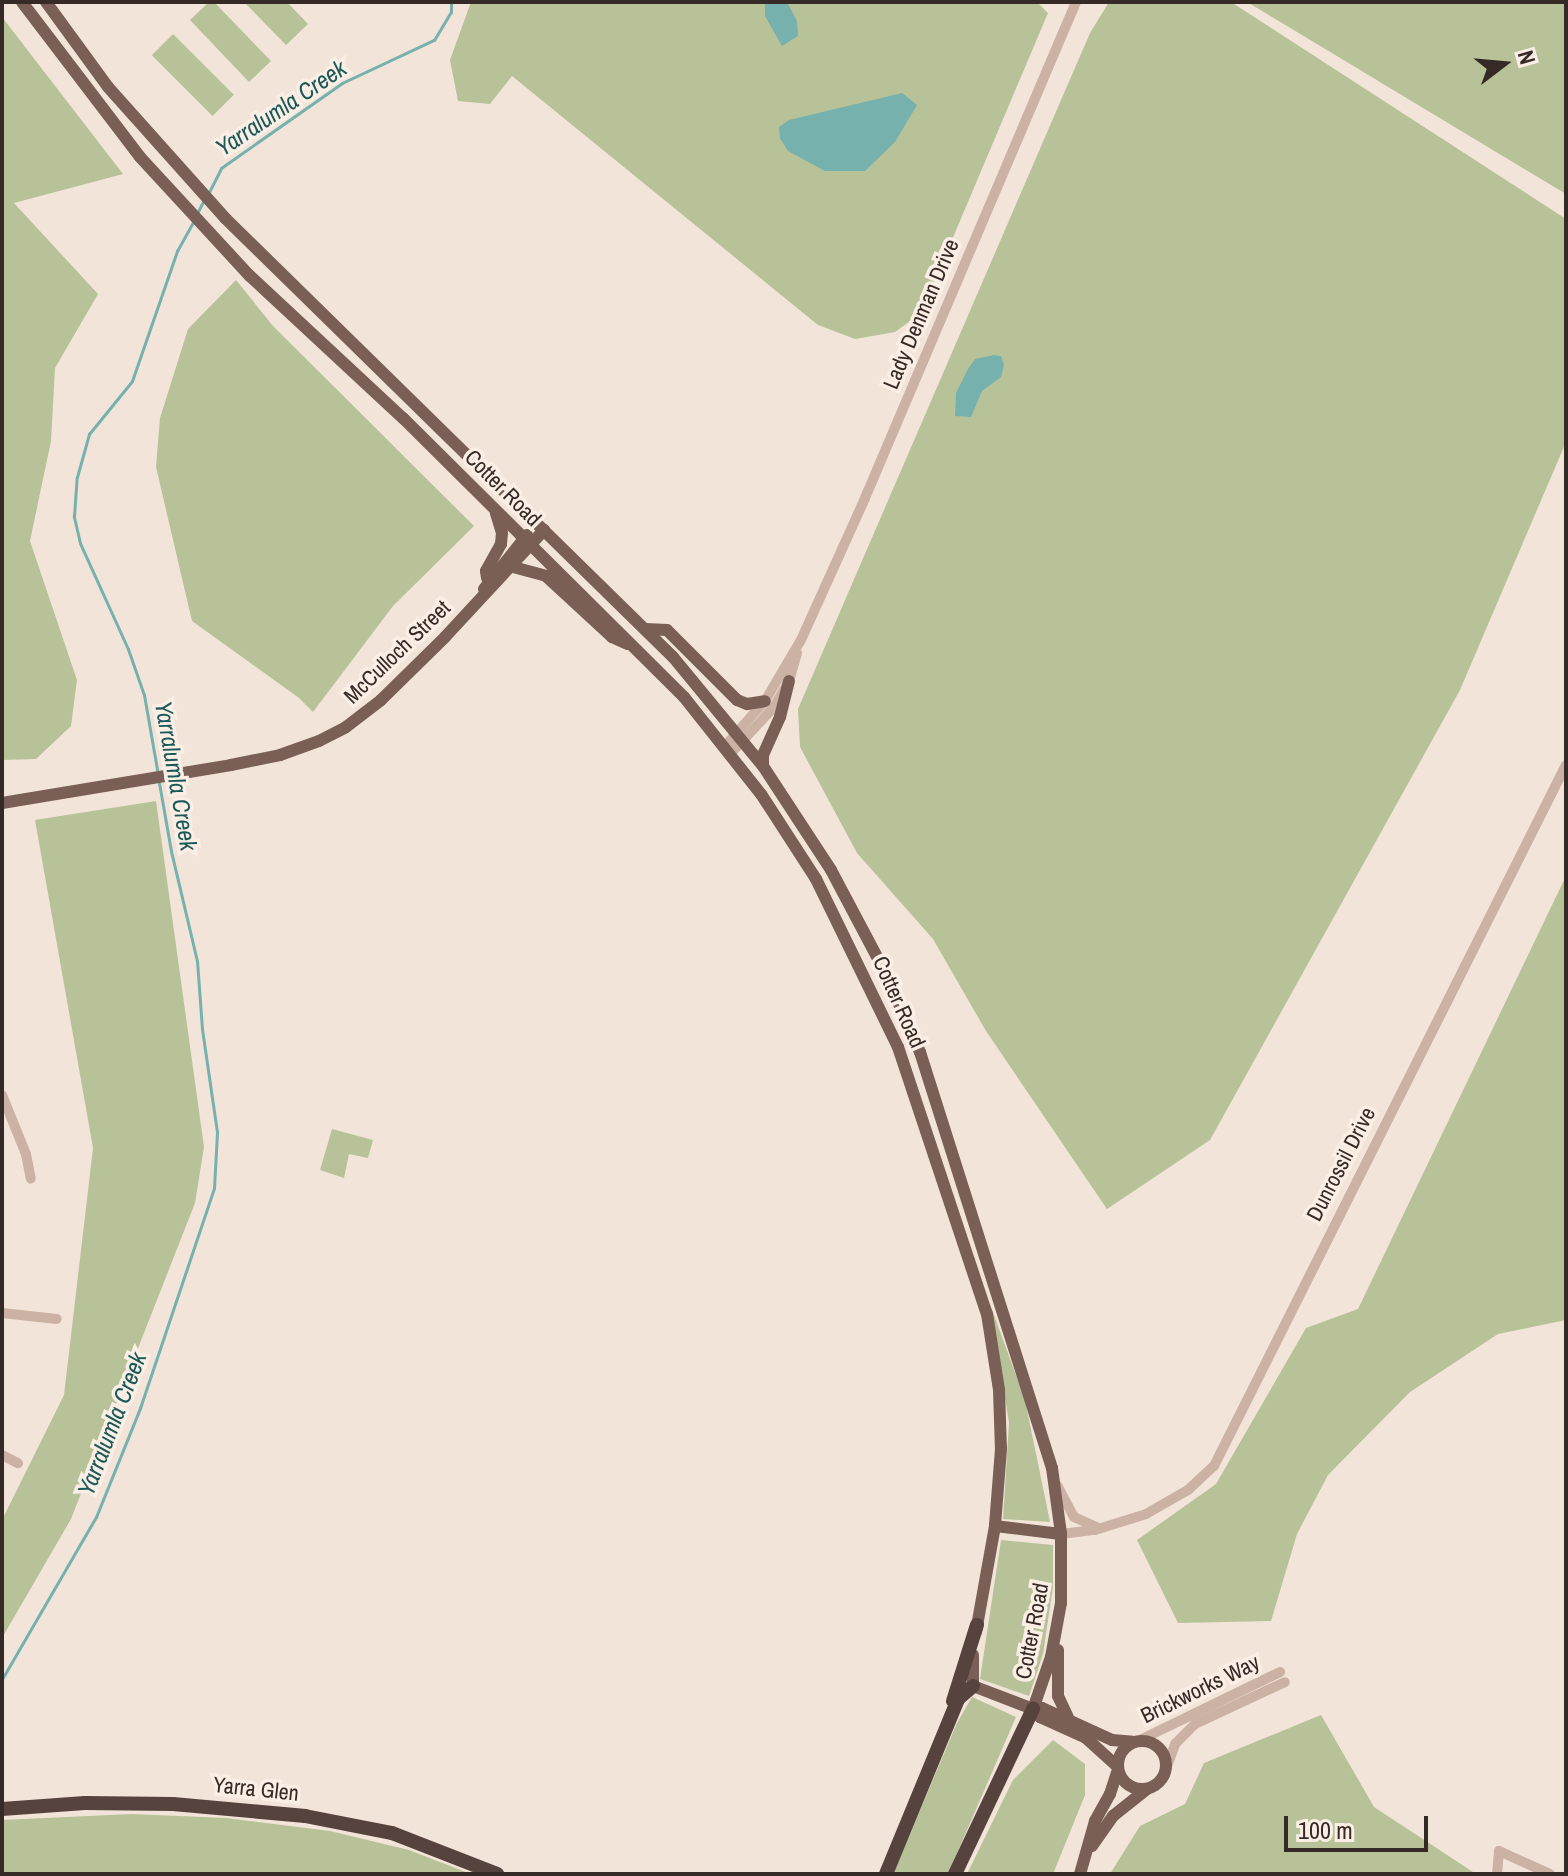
<!DOCTYPE html>
<style>
body{margin:0}
#map{position:relative;width:1568px;height:1876px;overflow:hidden;background:#f2e4d9;font-family:"Archivo Narrow",sans-serif}
div>[style]{position:absolute}
.green>*{inset:0;background:#b7c298;transform-origin:0 0}
.water>*{inset:0;background:#76b1ae}
.stream>*{height:3px;margin:-1.5px;padding:0 1.5px;transform-origin:1.5px;border-radius:1.5px;background:#76b1ae}
.minor>*{height:10px;margin:-5px;padding:0 5px;transform-origin:5px;border-radius:5px;background:#cbb2a4}
.major>*{height:12px;margin:-6px;padding:0 6px;transform-origin:6px;border-radius:6px;background:#795f56}
.major>.ring{margin:-6px;padding:0;box-sizing:content-box;background:none;border:12px solid #795f56;border-radius:50%}
.highway>*{height:14px;margin:-7px;padding:0 7px;transform-origin:7px;border-radius:7px;background:#57433d}
span{translate:-50% -50%;white-space:nowrap;text-align:center;line-height:1.15;-webkit-text-stroke:7px #faeee5;paint-order:stroke}
.street-label{font-size:22px;color:#362a26}
.water-label{font-size:24px;color:#1a5958;font-style:italic}
.frame{position:absolute;inset:0;border:4px solid #362a26;pointer-events:none}
.north{position:absolute;left:1464px;top:24px;width:80px;height:80px;-webkit-text-stroke:6px #faeee5;paint-order:stroke;rotate:74deg;font-size:22px;font-weight:700;line-height:32px;text-align:center;color:#362a26}
.north::after{content:'';display:block;margin:auto;width:28px;height:36px;background:#362a26;clip-path:polygon(50% 0,100% 100%,50% 72%,0 100%)}
.scale{position:absolute;left:1284px;top:1816px;width:144px;height:36px;box-sizing:border-box;border:4px solid #362a26;border-top:0;padding-left:10px;font-size:24px;line-height:28px;white-space:nowrap;color:#362a26;-webkit-text-stroke:6px #faeee5;paint-order:stroke}
</style>
<div id="map">
<div class="green">
<div style="clip-path:polygon(209px 2px,214px 2px,271px 61px,249px 82px,190px 20px)"></div>
<div style="clip-path:polygon(244px 2px,287px 2px,308px 24px,286px 45px)"></div>
<div style="clip-path:polygon(471px 2px,1037px 2px,1048px 13px,921px 313px,895px 332px,855px 339px,818px 325px,512px 76px,490px 104px,458px 101px,450px 60px)"></div>
<div style="clip-path:polygon(1109px 2px,1231px 2px,1566px 219px,1566px 442px,1460px 690px,1210px 1140px,1107px 1209px,986px 1031px,933px 939px,857px 853px,800px 747px,798px 709px,1090px 33px)"></div>
<div style="clip-path:polygon(1247px 2px,1566px 2px,1566px 194px)"></div>
<div style="clip-path:polygon(2px 17px,123px 174px,14px 203px,98px 294px,55px 368px,51px 441px,30px 541px,77px 680px,71px 726px,36px 759px,2px 760px)"></div>
<div style="left:173px;top:34px;width:86px;height:30px;rotate:45deg"></div>
<div style="clip-path:polygon(236px 280px,273px 326px,474px 526px,393px 606px,313px 712px,299px 698px,192px 621px,156px 467px,160px 418px,188px 329px)"></div>
<div style="clip-path:polygon(156px 801px,204px 1147px,195px 1203px,71px 1519px,2px 1638px,2px 1520px,64px 1395px,93px 1148px,35px 820px)"></div>
<div style="clip-path:polygon(1566px 876px,1566px 1320px,1498px 1334px,1410px 1392px,1328px 1475px,1297px 1534px,1271px 1621px,1178px 1623px,1137px 1540px,1216px 1484px,1306px 1328px,1358px 1309px)"></div>
<div style="clip-path:polygon(332px 1129px,373px 1140px,368px 1158px,349px 1154px,344px 1178px,320px 1170px)"></div>
<div style="clip-path:polygon(990px 1304px,1025px 1400px,1050px 1522px,1003px 1519px,1009px 1423px)"></div>
<div style="clip-path:polygon(1001px 1540px,1053px 1545px,1053px 1587px,1043px 1654px,1029px 1696px,980px 1679px)"></div>
<div style="clip-path:polygon(972px 1697px,1016px 1717px,948px 1874px,893px 1874px,957px 1723px)"></div>
<div style="clip-path:polygon(1321px 1715px,1374px 1807px,1476px 1874px,1110px 1874px,1140px 1826px,1185px 1804px,1204px 1763px)"></div>
<div style="clip-path:polygon(1053px 1740px,1085px 1764px,1085px 1795px,1053px 1874px,967px 1874px,1013px 1780px)"></div>
<div style="clip-path:polygon(132px 1814px,226px 1818px,330px 1831px,409px 1850px,471px 1874px,2px 1874px,2px 1820px)"></div>
</div>
<div class="water">
<div style="clip-path:polygon(765px 2px,787px 2px,797px 21px,798px 36px,782px 46px,765px 16px)"></div>
<div style="clip-path:polygon(902px 93px,917px 105px,895px 142px,865px 171px,825px 171px,788px 151px,780px 138px,779px 127px,789px 120px)"></div>
<div style="clip-path:polygon(994px 355px,1001px 356px,1004px 365px,1001px 377px,982px 391px,971px 417px,955px 416px,956px 393px,968px 369px,975px 359px)"></div>
</div>
<div class="stream">
<div style="left:208px;top:194px;width:29px;rotate:-63deg"></div>
<div style="left:221px;top:168px;width:148px;rotate:-35.1deg"></div>
<div style="left:342px;top:83px;width:102px;rotate:-25.1deg"></div>
<div style="left:434px;top:40px;width:33px;rotate:-59deg"></div>
<div style="left:451px;top:12px;width:10px;rotate:-90deg"></div>
<div style="left:196px;top:215px;width:17px;rotate:-62deg"></div>
<div style="left:158px;top:775px;width:81px;rotate:-99.9deg"></div>
<div style="left:144px;top:695px;width:49px;rotate:-109.2deg"></div>
<div style="left:128px;top:649px;width:116px;rotate:-114.4deg"></div>
<div style="left:80px;top:543px;width:28px;rotate:-103deg"></div>
<div style="left:74px;top:516px;width:39px;rotate:-86deg"></div>
<div style="left:77px;top:477px;width:45px;rotate:-74.4deg"></div>
<div style="left:89px;top:434px;width:68px;rotate:-50.9deg"></div>
<div style="left:132px;top:381px;width:138px;rotate:-70.9deg"></div>
<div style="left:177px;top:251px;width:33px;rotate:-61deg"></div>
<div style="left:2px;top:1679px;width:187px;rotate:-59.9deg"></div>
<div style="left:96px;top:1517px;width:118px;rotate:-68deg"></div>
<div style="left:140px;top:1408px;width:232px;rotate:-71.4deg"></div>
<div style="left:214px;top:1188px;width:56px;rotate:-86.9deg"></div>
<div style="left:217px;top:1132px;width:104px;rotate:-98.3deg"></div>
<div style="left:202px;top:1029px;width:68px;rotate:-94.2deg"></div>
<div style="left:197px;top:961px;width:113px;rotate:-103.3deg"></div>
<div style="left:171px;top:851px;width:69px;rotate:-100deg"></div>
</div>
<div class="minor">
<div style="left:725px;top:746px;width:60px;rotate:-48.4deg"></div>
<div style="left:765px;top:701px;width:71px;rotate:-59.5deg"></div>
<div style="left:801px;top:640px;width:156px;rotate:-65.7deg"></div>
<div style="left:865px;top:498px;width:539px;rotate:-66.95deg"></div>
<div style="left:731px;top:753px;width:63px;rotate:-46.9deg"></div>
<div style="left:774px;top:707px;width:30px;rotate:-60deg"></div>
<div style="left:789px;top:681px;width:29px;rotate:-74deg"></div>
<div style="left:2px;top:1095px;width:64px;rotate:67.9deg"></div>
<div style="left:26px;top:1154px;width:25px;rotate:79deg"></div>
<div style="left:2px;top:1313px;width:55px;rotate:6.2deg"></div>
<div style="left:2px;top:1455px;width:18px;rotate:27deg"></div>
<div style="left:1057px;top:1485px;width:36px;rotate:62deg"></div>
<div style="left:1074px;top:1517px;width:27px;rotate:24deg"></div>
<div style="left:1061px;top:1534px;width:34px;rotate:-7deg"></div>
<div style="left:1095px;top:1530px;width:53px;rotate:-17.4deg"></div>
<div style="left:1146px;top:1514px;width:48px;rotate:-29.7deg"></div>
<div style="left:1188px;top:1490px;width:35px;rotate:-43deg"></div>
<div style="left:1214px;top:1466px;width:784px;rotate:-63.34deg"></div>
<div style="left:1138px;top:1741px;width:158px;rotate:-25.9deg"></div>
<div style="left:1165px;top:1772px;width:30px;rotate:-70deg"></div>
<div style="left:1175px;top:1744px;width:28px;rotate:-45deg"></div>
<div style="left:1195px;top:1724px;width:99px;rotate:-25deg"></div>
<div style="left:1497px;top:1874px;width:23px;rotate:-85deg"></div>
<div style="left:1499px;top:1851px;width:56px;rotate:24.3deg"></div>
</div>
<div class="major">
<div style="left:22px;top:2px;width:195px;rotate:52.7deg"></div>
<div style="left:140px;top:157px;width:162px;rotate:47.3deg"></div>
<div style="left:250px;top:276px;width:209px;rotate:42.9deg"></div>
<div style="left:403px;top:418px;width:396px;rotate:44.8deg"></div>
<div style="left:684px;top:697px;width:124px;rotate:51.6deg"></div>
<div style="left:761px;top:794px;width:101px;rotate:57.1deg"></div>
<div style="left:816px;top:879px;width:187px;rotate:64deg"></div>
<div style="left:898px;top:1047px;width:281px;rotate:71.6deg"></div>
<div style="left:987px;top:1314px;width:77px;rotate:81deg"></div>
<div style="left:999px;top:1390px;width:59px;rotate:88.1deg"></div>
<div style="left:1001px;top:1449px;width:77px;rotate:94.5deg"></div>
<div style="left:995px;top:1526px;width:108px;rotate:100.2deg"></div>
<div style="left:46px;top:2px;width:105px;rotate:53.9deg"></div>
<div style="left:108px;top:87px;width:176px;rotate:48.2deg"></div>
<div style="left:225px;top:218px;width:627px;rotate:44.42deg"></div>
<div style="left:673px;top:657px;width:141px;rotate:50.5deg"></div>
<div style="left:763px;top:766px;width:124px;rotate:56.8deg"></div>
<div style="left:831px;top:870px;width:115px;rotate:62.1deg"></div>
<div style="left:885px;top:972px;width:87px;rotate:66.4deg"></div>
<div style="left:920px;top:1052px;width:436px;rotate:72.4deg"></div>
<div style="left:1052px;top:1468px;width:67px;rotate:82.2deg"></div>
<div style="left:1061px;top:1534px;width:69px;rotate:90deg"></div>
<div style="left:1061px;top:1603px;width:55px;rotate:100.5deg"></div>
<div style="left:1051px;top:1657px;width:55px;rotate:109.1deg"></div>
<div style="left:513px;top:567px;width:34px;rotate:15deg"></div>
<div style="left:546px;top:576px;width:90px;rotate:42.7deg"></div>
<div style="left:612px;top:637px;width:17px;rotate:24deg"></div>
<div style="left:487px;top:578px;width:7px;rotate:-98deg"></div>
<div style="left:486px;top:571px;width:31px;rotate:-61deg"></div>
<div style="left:501px;top:544px;width:11px;rotate:-85deg"></div>
<div style="left:502px;top:533px;width:21px;rotate:-107deg"></div>
<div style="left:484px;top:589px;width:69px;rotate:-51.5deg"></div>
<div style="left:646px;top:629px;width:21px;rotate:3deg"></div>
<div style="left:667px;top:630px;width:99px;rotate:45deg"></div>
<div style="left:737px;top:700px;width:11px;rotate:22deg"></div>
<div style="left:747px;top:704px;width:18px;rotate:-9deg"></div>
<div style="left:763px;top:766px;width:11px;rotate:-90deg"></div>
<div style="left:763px;top:755px;width:42px;rotate:-65.9deg"></div>
<div style="left:780px;top:717px;width:37px;rotate:-76deg"></div>
<div style="left:2px;top:803px;width:232px;rotate:-9.4deg"></div>
<div style="left:231px;top:765px;width:50px;rotate:-11.5deg"></div>
<div style="left:280px;top:755px;width:41px;rotate:-19.7deg"></div>
<div style="left:319px;top:741px;width:30px;rotate:-27deg"></div>
<div style="left:346px;top:727px;width:44px;rotate:-37.6deg"></div>
<div style="left:381px;top:700px;width:90px;rotate:-44.5deg"></div>
<div style="left:445px;top:637px;width:146px;rotate:-47.2deg"></div>
<div style="left:995px;top:1526px;width:66px;rotate:6.9deg"></div>
<div style="left:1058px;top:1650px;width:46px;rotate:90deg"></div>
<div style="left:1058px;top:1696px;width:23px;rotate:65deg"></div>
<div style="left:973px;top:1655px;width:31px;rotate:90deg"></div>
<div style="left:973px;top:1686px;width:64px;rotate:21deg"></div>
<div style="left:1033px;top:1709px;width:9px;rotate:-6deg"></div>
<div style="left:1042px;top:1708px;width:77px;rotate:24.6deg"></div>
<div style="left:1112px;top:1740px;width:21px;rotate:5deg"></div>
<div style="left:1033px;top:1709px;width:11px;rotate:49deg"></div>
<div style="left:1040px;top:1717px;width:51px;rotate:24.5deg"></div>
<div style="left:1086px;top:1738px;width:43px;rotate:42.2deg"></div>
<div class="ring" style="left:1118px;top:1741px;width:36px;height:36px"></div>
<div style="left:1092px;top:1846px;width:37px;rotate:-55deg"></div>
<div style="left:1113px;top:1816px;width:43px;rotate:-38.5deg"></div>
<div style="left:1080px;top:1874px;width:55px;rotate:-74.2deg"></div>
<div style="left:1095px;top:1821px;width:31px;rotate:-61deg"></div>
<div style="left:1110px;top:1794px;width:26px;rotate:-72deg"></div>
</div>
<div class="highway">
<div style="left:953px;top:1701px;width:80px;rotate:-72.5deg"></div>
<div style="left:2px;top:1809px;width:83px;rotate:-4.1deg"></div>
<div style="left:85px;top:1803px;width:88px;rotate:0.7deg"></div>
<div style="left:173px;top:1804px;width:133px;rotate:5.2deg"></div>
<div style="left:305px;top:1816px;width:89px;rotate:11.1deg"></div>
<div style="left:392px;top:1833px;width:113px;rotate:21.3deg"></div>
<div style="left:886px;top:1874px;width:189px;rotate:-67.6deg"></div>
<div style="left:958px;top:1699px;width:20px;rotate:-41deg"></div>
<div style="left:955px;top:1874px;width:183px;rotate:-64.7deg"></div>
</div>
<div class="street-label">
<span style="left:921px;top:314px;rotate:-67deg">Lady Denman Drive</span>
<span style="left:503px;top:488px;rotate:45deg">Cotter Road</span>
<span style="left:397px;top:652px;rotate:-44deg">McCulloch Street</span>
<span style="left:899px;top:1002px;rotate:66deg">Cotter Road</span>
<span style="left:1341px;top:1164px;rotate:-63deg">Dunrossil Drive</span>
<span style="left:1032px;top:1631px;rotate:-79deg">Cotter Road</span>
<span style="left:1200px;top:1689px;rotate:-26deg">Brickworks Way</span>
<span style="left:256px;top:1789px;rotate:6deg">Yarra Glen</span>
</div>
<div class="water-label">
<span style="left:281px;top:108px;rotate:-34deg">Yarralumla Creek</span>
<span style="left:176px;top:776px;rotate:80deg">Yarralumla Creek</span>
<span style="left:112px;top:1424px;rotate:-69deg">Yarralumla Creek</span>
</div>
<div class="frame"></div>
<div class="north">N</div>
<div class="scale">100 m</div>
</div>
